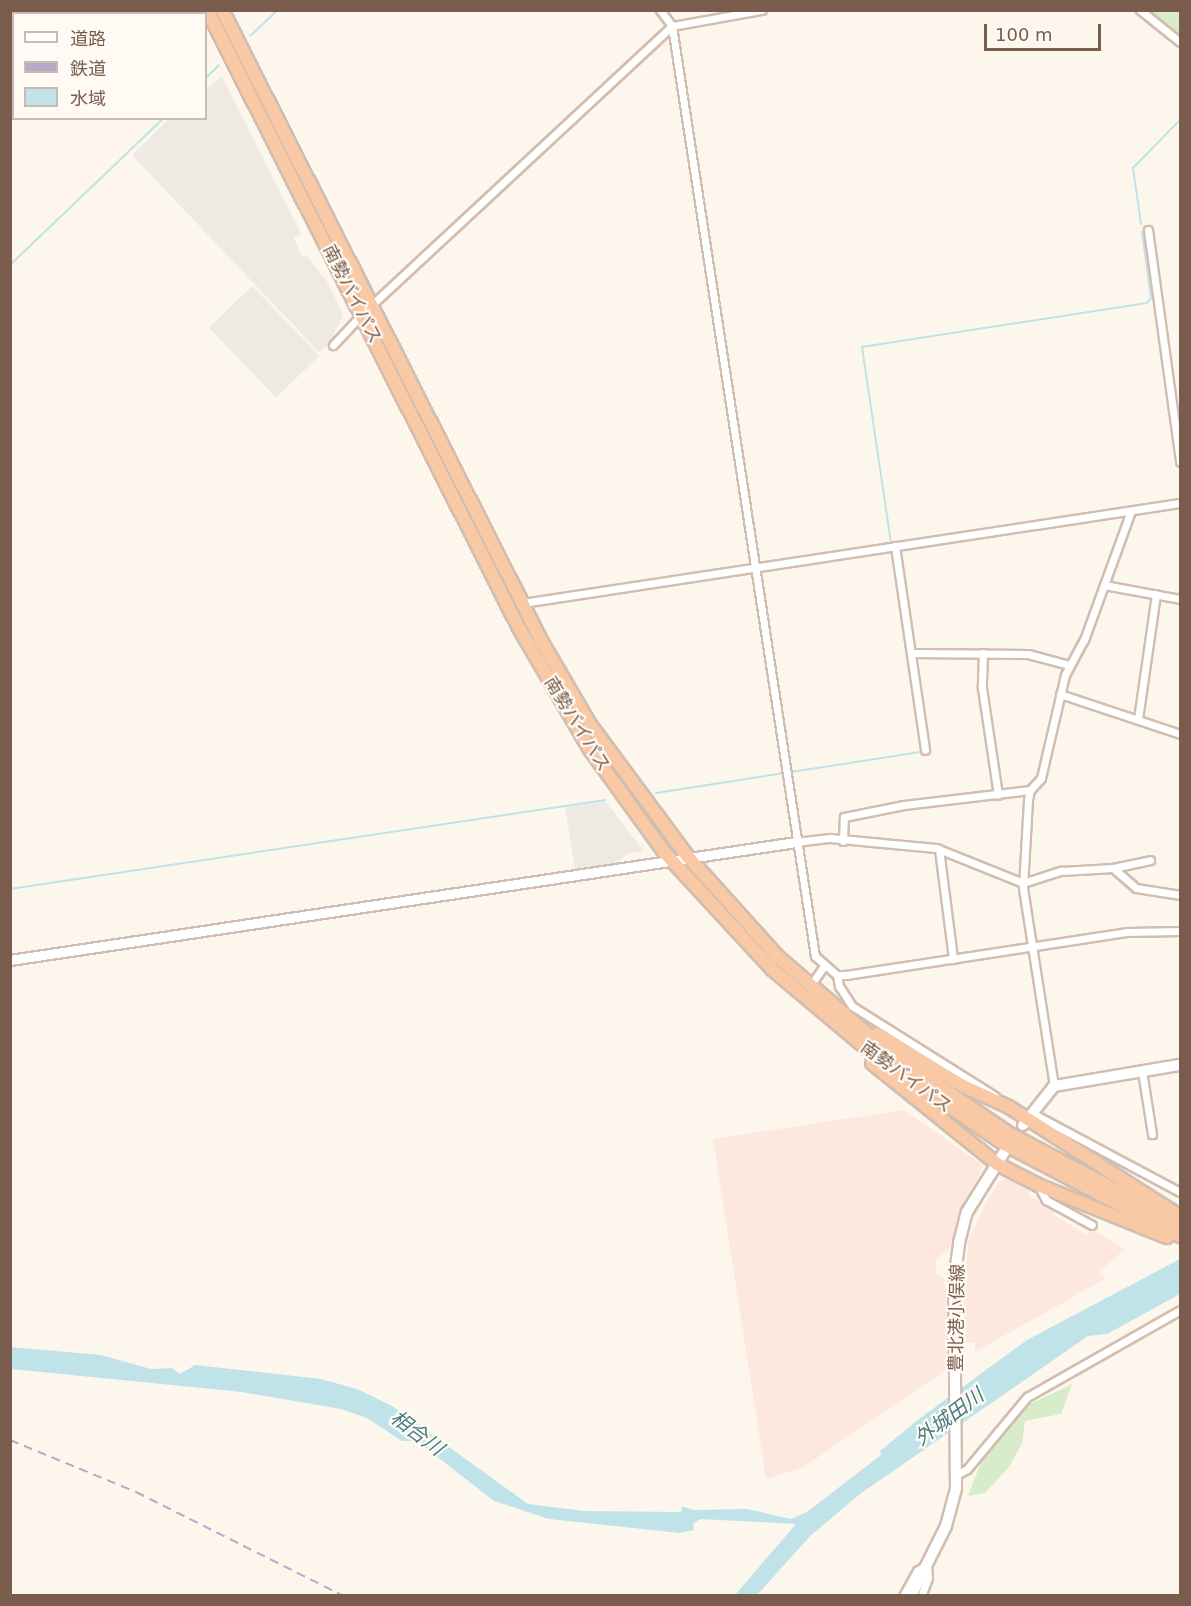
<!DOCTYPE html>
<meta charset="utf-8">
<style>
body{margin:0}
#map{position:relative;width:1191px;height:1606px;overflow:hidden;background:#fdf6ec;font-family:"DejaVu Sans","Noto Sans JP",sans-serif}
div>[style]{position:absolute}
.commercial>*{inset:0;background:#fde8e0}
.industrial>*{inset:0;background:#efe9e4;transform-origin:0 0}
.green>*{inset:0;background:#d8ecc9}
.water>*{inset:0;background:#bfe3e8}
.stream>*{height:2px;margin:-1px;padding:0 1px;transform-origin:1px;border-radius:1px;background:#bfe3e8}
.roads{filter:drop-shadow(2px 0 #d1beb0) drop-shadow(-2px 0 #d1beb0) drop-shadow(0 2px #d1beb0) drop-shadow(0 -2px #d1beb0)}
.minor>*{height:7px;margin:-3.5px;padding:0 3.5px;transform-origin:3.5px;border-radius:3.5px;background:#fff}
.tertiary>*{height:9px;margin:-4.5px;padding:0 4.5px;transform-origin:4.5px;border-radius:4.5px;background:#fff}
.secondary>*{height:10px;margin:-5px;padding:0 5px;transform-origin:5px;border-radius:5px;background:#fff}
.trunk>*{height:12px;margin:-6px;padding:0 6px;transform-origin:6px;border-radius:6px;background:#f9c8a4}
.rail>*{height:2px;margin-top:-1px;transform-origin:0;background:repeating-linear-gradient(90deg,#b9a8c9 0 9px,transparent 0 15px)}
span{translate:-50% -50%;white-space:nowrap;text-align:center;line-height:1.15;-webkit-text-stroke:4.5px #fffaf3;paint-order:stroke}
.street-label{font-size:18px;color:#7a5c4d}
.water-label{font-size:20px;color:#437c86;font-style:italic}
.frame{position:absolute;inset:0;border:12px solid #7a5c4d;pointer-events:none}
.legend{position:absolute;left:12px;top:12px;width:195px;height:108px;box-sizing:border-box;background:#fffaf3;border:2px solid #cabbb1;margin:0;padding:8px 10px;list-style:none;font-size:18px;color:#7a5c4d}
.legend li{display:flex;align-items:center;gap:12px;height:30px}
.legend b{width:30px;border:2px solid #cabbb1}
.scale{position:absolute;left:984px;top:24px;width:117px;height:27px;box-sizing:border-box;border:3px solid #7a5c4d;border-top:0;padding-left:8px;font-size:18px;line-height:21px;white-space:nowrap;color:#7a5c4d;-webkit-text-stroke:4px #fffaf3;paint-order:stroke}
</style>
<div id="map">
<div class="commercial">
<div style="clip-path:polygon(904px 1110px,983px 1165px,949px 1250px,936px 1259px,936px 1273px,944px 1279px,946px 1291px,949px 1368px,802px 1468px,766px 1479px,713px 1139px)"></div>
<div style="clip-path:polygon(1007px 1178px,1030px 1191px,1028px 1196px,1055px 1208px,1053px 1214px,1086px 1235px,1091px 1229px,1125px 1249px,1099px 1272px,1105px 1279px,975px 1352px,975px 1342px,965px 1343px,964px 1283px,969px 1239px,987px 1200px,1000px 1181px)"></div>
</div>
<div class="industrial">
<div style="clip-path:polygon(222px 77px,301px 233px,294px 238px,302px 257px,307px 256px,328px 283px,343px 315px,328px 346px,319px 352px,132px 155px,169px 119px,206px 118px,206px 89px)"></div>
<div style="left:252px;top:286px;width:97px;height:60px;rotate:46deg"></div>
<div style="clip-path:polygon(605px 801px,644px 851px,627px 854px,616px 863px,575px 869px,565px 807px)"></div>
</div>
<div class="green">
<div style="clip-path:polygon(1147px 11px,1180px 11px,1180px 37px)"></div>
<div style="clip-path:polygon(1072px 1384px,1061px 1414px,1025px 1421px,1022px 1444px,1009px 1467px,985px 1493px,968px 1496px,983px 1457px,1028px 1405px)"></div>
</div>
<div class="water">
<div style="clip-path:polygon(1180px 1259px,1180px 1294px,1107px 1334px,1088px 1336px,860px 1494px,810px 1536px,757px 1595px,735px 1595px,796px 1524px,700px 1519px,693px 1524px,694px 1530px,680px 1533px,549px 1519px,494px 1501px,417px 1441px,402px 1441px,367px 1418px,341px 1409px,242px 1392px,11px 1369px,10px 1347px,101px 1355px,151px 1369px,172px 1368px,180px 1374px,195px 1365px,321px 1379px,357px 1389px,392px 1406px,528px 1504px,584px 1511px,681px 1512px,682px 1506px,693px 1510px,747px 1509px,791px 1519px,807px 1512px,881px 1455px,880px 1451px,919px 1419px,1027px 1340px)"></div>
</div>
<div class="stream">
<div style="left:250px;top:36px;width:38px;rotate:-43deg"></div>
<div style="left:206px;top:78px;width:18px;rotate:-45deg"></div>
<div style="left:1141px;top:224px;width:57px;rotate:-98.1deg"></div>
<div style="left:1133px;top:168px;width:67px;rotate:-45.6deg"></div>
<div style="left:10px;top:265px;width:213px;rotate:-43.7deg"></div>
<div style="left:917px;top:719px;width:376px;rotate:-98.4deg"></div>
<div style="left:862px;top:347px;width:288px;rotate:-8.8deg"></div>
<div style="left:1147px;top:303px;width:6px;rotate:-51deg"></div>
<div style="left:1151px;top:298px;width:67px;rotate:-97.8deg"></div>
<div style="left:656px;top:793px;width:269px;rotate:-8.8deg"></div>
<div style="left:922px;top:752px;width:4px;rotate:-104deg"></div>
<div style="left:10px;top:889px;width:602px;rotate:-8.51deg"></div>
</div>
<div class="roads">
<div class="minor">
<div style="left:660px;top:10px;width:20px;rotate:53deg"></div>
<div style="left:672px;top:26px;width:941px;rotate:81.26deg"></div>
<div style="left:815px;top:956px;width:29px;rotate:41deg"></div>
<div style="left:837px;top:975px;width:9px"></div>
<div style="left:846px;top:975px;width:285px;rotate:-8.7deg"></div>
<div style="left:1128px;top:932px;width:52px;rotate:-1.1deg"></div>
<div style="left:1140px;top:10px;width:51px;rotate:38.7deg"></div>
<div style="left:1148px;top:230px;width:234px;rotate:82.1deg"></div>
<div style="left:333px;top:345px;width:44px;rotate:-46.8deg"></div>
<div style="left:363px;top:313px;width:422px;rotate:-42.9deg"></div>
<div style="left:672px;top:26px;width:91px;rotate:-10.1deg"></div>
<div style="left:895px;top:546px;width:206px;rotate:81.6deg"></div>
<div style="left:1104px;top:585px;width:77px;rotate:10.4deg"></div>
<div style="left:529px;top:602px;width:658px;rotate:-8.65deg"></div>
<div style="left:911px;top:653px;width:117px;rotate:0.5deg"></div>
<div style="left:1028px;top:654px;width:42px;rotate:15deg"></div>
<div style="left:983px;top:653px;width:35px;rotate:92deg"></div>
<div style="left:982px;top:688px;width:108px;rotate:81.5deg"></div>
<div style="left:1060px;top:694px;width:126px;rotate:18.4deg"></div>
<div style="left:1138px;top:719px;width:126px;rotate:-81.8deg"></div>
<div style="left:843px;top:841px;width:24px;rotate:-88deg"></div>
<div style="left:844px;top:817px;width:61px;rotate:-11.3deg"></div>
<div style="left:904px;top:805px;width:127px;rotate:-6.8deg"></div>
<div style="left:796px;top:842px;width:34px;rotate:-7deg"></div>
<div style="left:830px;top:838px;width:106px;rotate:5.4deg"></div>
<div style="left:936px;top:848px;width:94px;rotate:21.9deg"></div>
<div style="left:1023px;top:883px;width:40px;rotate:-18deg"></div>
<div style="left:1061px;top:871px;width:52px;rotate:-3.3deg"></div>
<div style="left:1113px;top:868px;width:38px;rotate:-12deg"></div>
<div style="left:939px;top:849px;width:111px;rotate:82.7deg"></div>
<div style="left:1113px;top:868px;width:30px;rotate:41deg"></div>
<div style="left:1136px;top:888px;width:45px;rotate:9deg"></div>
<div style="left:837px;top:975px;width:11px;rotate:80deg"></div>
<div style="left:839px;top:986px;width:24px;rotate:57deg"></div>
<div style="left:852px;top:1006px;width:169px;rotate:32.2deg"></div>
<div style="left:810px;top:986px;width:24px;rotate:-55deg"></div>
<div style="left:1142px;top:1071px;width:64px;rotate:81deg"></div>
<div style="left:1054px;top:1086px;width:201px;rotate:-98.9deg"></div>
<div style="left:1023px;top:887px;width:87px;rotate:-86.7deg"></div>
<div style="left:1028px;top:800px;width:10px;rotate:-79deg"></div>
<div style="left:1030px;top:790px;width:16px;rotate:-47deg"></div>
<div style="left:1041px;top:778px;width:106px;rotate:-76.9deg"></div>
<div style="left:1065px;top:675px;width:40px;rotate:-62deg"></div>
<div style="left:1084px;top:640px;width:137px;rotate:-70deg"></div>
<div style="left:1032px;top:1113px;width:168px;rotate:28.1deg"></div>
<div style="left:1038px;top:1185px;width:17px;rotate:62deg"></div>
<div style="left:1046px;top:1200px;width:52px;rotate:28.5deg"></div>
<div style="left:958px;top:1474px;width:10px;rotate:-29deg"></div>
<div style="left:967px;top:1469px;width:94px;rotate:-50.2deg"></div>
<div style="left:1027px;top:1397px;width:176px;rotate:-29.6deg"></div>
<div style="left:903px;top:1596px;width:29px;rotate:-61deg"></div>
<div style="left:917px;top:1571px;width:12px;rotate:-35deg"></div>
<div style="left:927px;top:1564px;width:14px;rotate:86deg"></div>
<div style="left:928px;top:1578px;width:19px;rotate:111deg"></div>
</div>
<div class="tertiary">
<div style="left:10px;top:960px;width:795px;rotate:-8.54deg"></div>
</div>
<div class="secondary">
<div style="left:1023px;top:1125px;width:50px;rotate:-51.5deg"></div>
<div style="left:1054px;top:1086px;width:128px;rotate:-9.5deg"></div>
<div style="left:911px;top:1596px;width:78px;rotate:-63.4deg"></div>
<div style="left:946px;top:1526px;width:38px;rotate:-75deg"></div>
<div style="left:956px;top:1489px;width:209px;rotate:-90.5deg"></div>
<div style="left:954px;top:1280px;width:37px;rotate:-82deg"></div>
<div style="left:959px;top:1243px;width:32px;rotate:-76deg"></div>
<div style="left:967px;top:1212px;width:72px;rotate:-58.1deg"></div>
</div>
<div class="trunk">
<div style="left:207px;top:10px;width:692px;rotate:63.21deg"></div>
<div style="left:519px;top:628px;width:139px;rotate:59.7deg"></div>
<div style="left:589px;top:748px;width:130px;rotate:54.1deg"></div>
<div style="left:665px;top:853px;width:158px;rotate:47.3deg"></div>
<div style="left:772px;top:969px;width:138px;rotate:40deg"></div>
<div style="left:878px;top:1058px;width:153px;rotate:34.3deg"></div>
<div style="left:1004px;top:1144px;width:199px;rotate:27.6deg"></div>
<div style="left:222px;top:10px;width:711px;rotate:63.15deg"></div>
<div style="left:543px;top:644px;width:95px;rotate:59.7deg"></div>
<div style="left:591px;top:726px;width:163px;rotate:53.5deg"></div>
<div style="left:688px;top:857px;width:135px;rotate:48deg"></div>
<div style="left:778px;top:957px;width:143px;rotate:40.7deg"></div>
<div style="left:886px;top:1050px;width:150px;rotate:34.1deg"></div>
<div style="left:1010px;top:1134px;width:192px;rotate:27.9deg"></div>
<div style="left:877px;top:1034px;width:100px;rotate:31.2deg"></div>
<div style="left:963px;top:1086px;width:51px;rotate:24.5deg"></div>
<div style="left:1009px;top:1107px;width:197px;rotate:32.6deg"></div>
<div style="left:872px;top:1063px;width:161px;rotate:38.9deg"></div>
<div style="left:997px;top:1164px;width:46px;rotate:27.1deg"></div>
<div style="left:1038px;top:1185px;width:139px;rotate:22deg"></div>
</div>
</div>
<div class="rail">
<div style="left:10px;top:1440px;width:136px;rotate:22.4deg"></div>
<div style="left:136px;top:1492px;width:233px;rotate:26.6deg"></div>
</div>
<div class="street-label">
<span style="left:352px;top:294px;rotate:63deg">南勢バイパス</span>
<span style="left:577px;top:724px;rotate:58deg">南勢バイパス</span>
<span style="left:906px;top:1077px;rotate:36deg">南勢バイパス</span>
<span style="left:957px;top:1318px;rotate:-89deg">豊北港小俣線</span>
</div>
<div class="water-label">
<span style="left:949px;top:1417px;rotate:-37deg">外城田川</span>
<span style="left:417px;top:1433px;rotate:37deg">相合川</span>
</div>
<div class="frame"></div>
<ul class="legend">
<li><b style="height:8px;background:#fff"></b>道路</li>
<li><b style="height:8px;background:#b9a8c9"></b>鉄道</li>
<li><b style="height:16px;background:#bfe3e8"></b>水域</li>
</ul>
<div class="scale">100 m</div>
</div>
